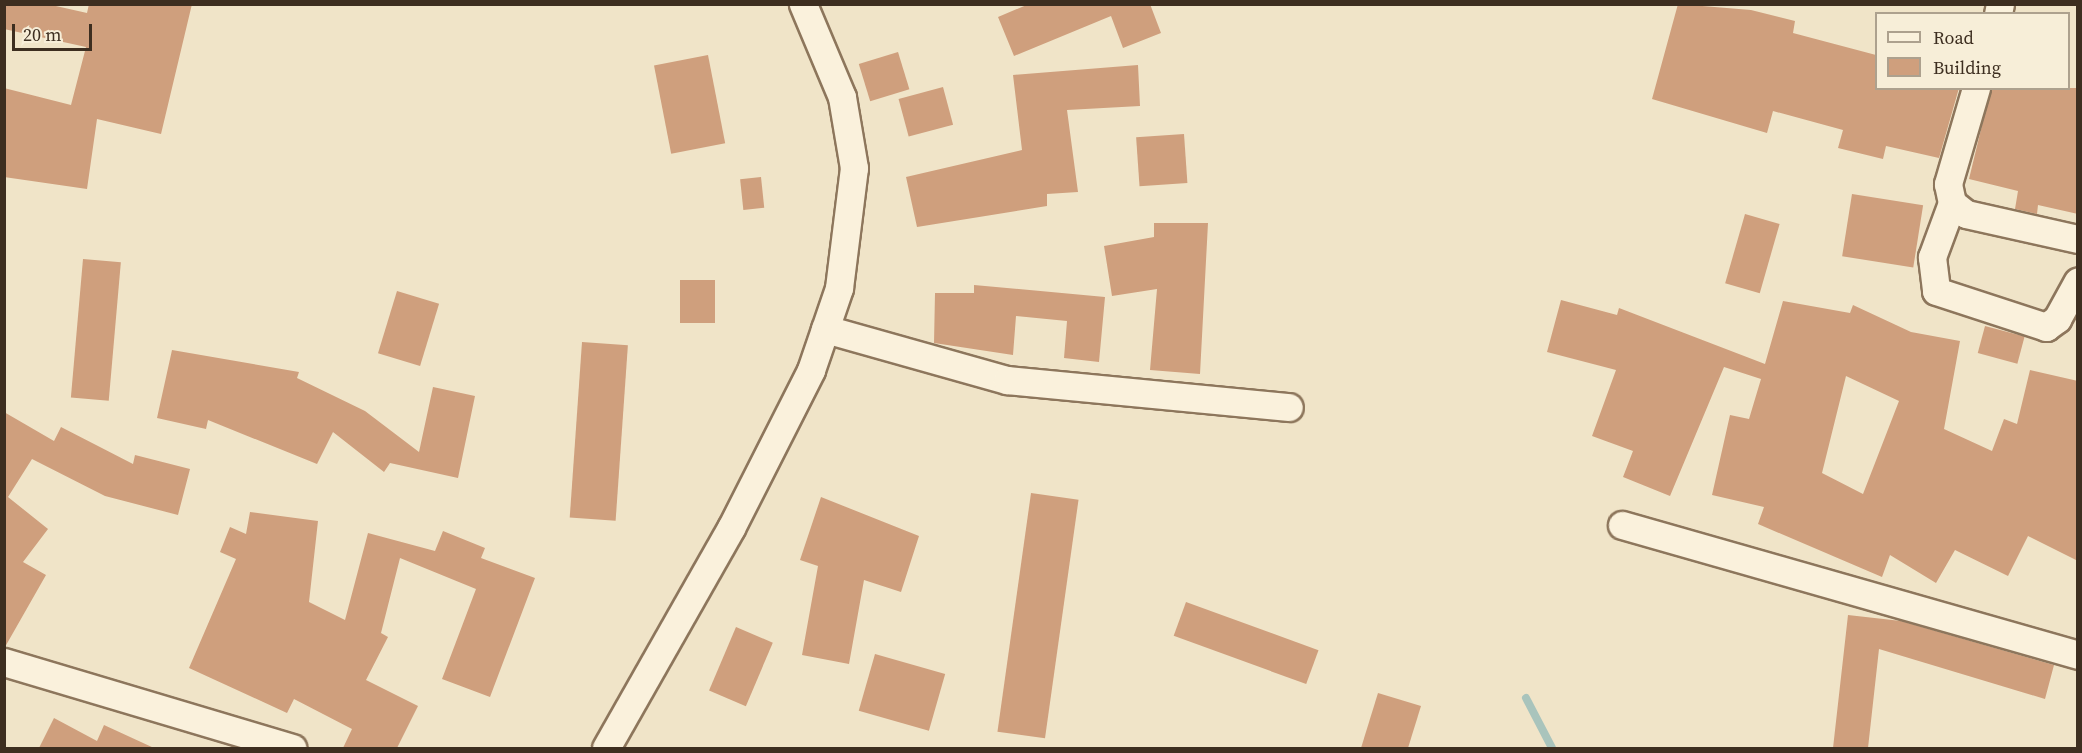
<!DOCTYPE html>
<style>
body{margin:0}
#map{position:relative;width:2082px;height:753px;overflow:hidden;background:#f0e4c8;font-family:"Source Serif 4",serif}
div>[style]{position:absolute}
.stream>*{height:8px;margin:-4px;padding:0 4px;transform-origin:4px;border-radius:4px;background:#a9c4bc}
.building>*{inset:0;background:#cf9f7d;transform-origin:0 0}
.roads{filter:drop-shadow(2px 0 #8d765c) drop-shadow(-2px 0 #8d765c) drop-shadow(0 2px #8d765c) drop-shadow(0 -2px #8d765c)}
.minor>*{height:27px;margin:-13.5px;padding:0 13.5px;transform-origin:13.5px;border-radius:13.5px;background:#faf1dc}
span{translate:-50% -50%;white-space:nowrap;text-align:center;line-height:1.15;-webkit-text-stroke:4.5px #f7eed8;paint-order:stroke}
.frame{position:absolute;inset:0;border:6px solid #3d2e20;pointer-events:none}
.legend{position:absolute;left:1875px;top:12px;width:195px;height:78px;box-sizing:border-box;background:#f7eed8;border:2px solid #ada18e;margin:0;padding:8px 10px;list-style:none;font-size:18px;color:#3d2e20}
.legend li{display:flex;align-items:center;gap:12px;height:30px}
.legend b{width:30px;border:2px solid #ada18e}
.scale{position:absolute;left:12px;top:24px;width:80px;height:27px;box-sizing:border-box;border:3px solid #3d2e20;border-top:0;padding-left:8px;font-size:18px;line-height:21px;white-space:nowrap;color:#3d2e20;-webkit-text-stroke:4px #f7eed8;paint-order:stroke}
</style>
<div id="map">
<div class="stream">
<div style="left:1526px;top:698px;width:56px;rotate:62.5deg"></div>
</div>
<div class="building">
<div style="clip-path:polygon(4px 4px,47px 4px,87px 13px,89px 4px,192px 4px,161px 134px,97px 119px,87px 189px,4px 177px,4px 88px,71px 105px,86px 47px,4px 29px)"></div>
<div style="clip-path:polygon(1029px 4px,1150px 4px,1161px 33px,1123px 48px,1111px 16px,1014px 56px,998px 17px)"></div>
<div style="clip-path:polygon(1678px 4px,1751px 10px,1795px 21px,1793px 33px,1876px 55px,1876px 88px,1959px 88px,1939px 158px,1886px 146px,1883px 159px,1838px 148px,1843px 130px,1773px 111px,1767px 133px,1652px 99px)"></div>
<div style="left:898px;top:52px;width:39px;height:41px;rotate:73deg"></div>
<div style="left:708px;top:55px;width:90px;height:55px;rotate:79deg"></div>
<div style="clip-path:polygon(1138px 65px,1140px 106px,1067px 110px,1078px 192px,1047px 194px,1047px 206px,917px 227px,906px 177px,1022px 150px,1013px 75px)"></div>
<div style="left:943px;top:87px;width:39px;height:46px;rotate:75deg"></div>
<div style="clip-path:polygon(1991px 88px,2078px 88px,2078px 214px,2038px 205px,2037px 214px,2015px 209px,2018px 191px,1969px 179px)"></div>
<div style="left:1184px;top:134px;width:49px;height:48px;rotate:86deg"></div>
<div style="left:761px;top:177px;width:31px;height:21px;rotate:84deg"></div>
<div style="left:1852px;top:194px;width:72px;height:63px;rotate:9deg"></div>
<div style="left:1745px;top:214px;width:36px;height:72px;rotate:16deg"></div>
<div style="clip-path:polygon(1154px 223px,1208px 223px,1200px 374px,1150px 370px,1157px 289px,1112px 296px,1104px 246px,1154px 237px)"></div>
<div style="left:83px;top:259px;width:38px;height:139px;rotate:5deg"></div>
<div style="left:680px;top:280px;width:35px;height:43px"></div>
<div style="clip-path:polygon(974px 285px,1105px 297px,1099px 362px,1064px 358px,1067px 321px,1016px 316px,1013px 355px,934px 343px,935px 293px,974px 293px)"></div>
<div style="left:397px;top:291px;width:44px;height:65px;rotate:17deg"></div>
<div style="clip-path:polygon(evenodd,1561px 300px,1617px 315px,1619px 308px,1765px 364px,1783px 301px,1850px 313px,1853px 305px,1911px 332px,1960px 341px,1944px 429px,1992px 451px,2004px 419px,2017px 424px,2030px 370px,2078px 381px,2078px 561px,2028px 536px,2008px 576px,1955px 550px,1936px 583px,1890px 555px,1882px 577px,1758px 524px,1764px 507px,1712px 495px,1730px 415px,1749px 419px,1761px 379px,1724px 367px,1670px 496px,1623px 477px,1633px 451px,1592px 436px,1616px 370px,1547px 352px,1561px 300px,1846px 376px,1899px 401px,1863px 494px,1822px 473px,1846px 376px)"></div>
<div style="left:1985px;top:326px;width:41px;height:28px;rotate:15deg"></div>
<div style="left:582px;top:342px;width:46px;height:176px;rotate:4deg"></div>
<div style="clip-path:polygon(172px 350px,299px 372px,297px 378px,365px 411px,419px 452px,433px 387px,475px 396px,458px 478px,390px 463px,384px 472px,333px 432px,317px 464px,208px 420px,206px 429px,157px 418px)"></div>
<div style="clip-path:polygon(4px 412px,54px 441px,61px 427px,133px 464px,135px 455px,190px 469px,178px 515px,105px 496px,32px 459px,8px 497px,48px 529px,23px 562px,46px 575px,5px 647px)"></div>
<div style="left:1031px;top:493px;width:48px;height:241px;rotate:8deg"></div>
<div style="clip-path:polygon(821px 497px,919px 536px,901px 592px,864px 580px,849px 664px,802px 655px,818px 566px,800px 560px)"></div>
<div style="clip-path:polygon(250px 512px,318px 521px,309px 602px,345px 620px,368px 533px,435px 551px,443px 531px,485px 548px,481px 558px,535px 578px,490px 697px,442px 679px,476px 589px,400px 558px,381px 633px,388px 637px,366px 680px,418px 706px,397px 748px,343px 748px,352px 729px,294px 699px,287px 713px,189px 668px,236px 559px,220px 552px,230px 527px,246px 534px)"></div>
<div style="left:1186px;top:602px;width:141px;height:36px;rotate:20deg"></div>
<div style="clip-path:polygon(1848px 615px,1901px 621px,2054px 665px,2045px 699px,1879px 649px,1868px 748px,1833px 748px)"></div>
<div style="left:736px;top:627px;width:40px;height:69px;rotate:23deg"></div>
<div style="left:875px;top:654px;width:73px;height:59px;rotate:16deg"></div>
<div style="clip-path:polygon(1378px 693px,1421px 706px,1408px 748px,1361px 748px)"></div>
<div style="clip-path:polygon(54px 718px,97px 741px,104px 725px,154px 748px,39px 748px)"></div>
</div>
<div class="roads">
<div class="minor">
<div style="left:1998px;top:14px;width:10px;rotate:-79deg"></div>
<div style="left:1976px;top:88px;width:100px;rotate:106.3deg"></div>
<div style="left:1948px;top:184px;width:19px;rotate:78deg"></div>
<div style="left:1952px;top:203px;width:18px;rotate:38deg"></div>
<div style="left:1966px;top:214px;width:115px;rotate:12.6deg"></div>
<div style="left:1952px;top:203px;width:58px;rotate:110.3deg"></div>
<div style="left:1932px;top:257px;width:34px;rotate:83deg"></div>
<div style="left:1936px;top:291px;width:116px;rotate:18.1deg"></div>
<div style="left:2046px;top:327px;width:14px;rotate:-36deg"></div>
<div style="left:2057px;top:319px;width:43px;rotate:-61.1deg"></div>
<div style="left:825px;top:329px;width:189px;rotate:15.7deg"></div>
<div style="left:1007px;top:380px;width:283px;rotate:5.5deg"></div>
<div style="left:1622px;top:525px;width:474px;rotate:15.9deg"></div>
<div style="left:4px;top:662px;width:301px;rotate:16.6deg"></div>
<div style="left:606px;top:748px;width:253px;rotate:-60.4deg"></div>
<div style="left:731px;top:528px;width:177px;rotate:-63.1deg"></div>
<div style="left:811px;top:370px;width:87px;rotate:-71.1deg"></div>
<div style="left:839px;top:288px;width:121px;rotate:-82.9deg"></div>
<div style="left:854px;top:168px;width:72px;rotate:-99.6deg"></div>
<div style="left:842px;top:97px;width:101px;rotate:-112.8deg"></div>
</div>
</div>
<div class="frame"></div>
<ul class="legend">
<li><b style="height:8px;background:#faf1dc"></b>Road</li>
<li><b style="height:16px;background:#cf9f7d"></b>Building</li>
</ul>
<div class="scale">20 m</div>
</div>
